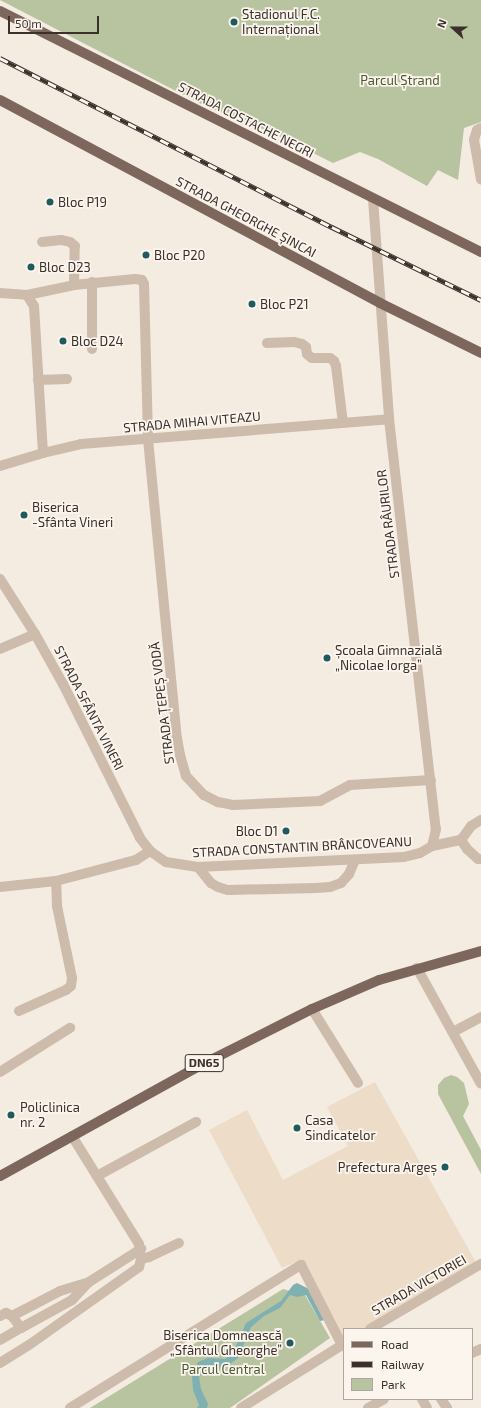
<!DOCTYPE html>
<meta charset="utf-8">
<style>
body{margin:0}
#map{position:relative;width:481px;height:1408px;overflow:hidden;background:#f4ebe1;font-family:"Exo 2",sans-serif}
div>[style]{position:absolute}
.green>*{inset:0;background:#b8c4a0}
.plaza>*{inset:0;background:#ecdcc8}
.water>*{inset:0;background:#7fb0b2}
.minor>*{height:10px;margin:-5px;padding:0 5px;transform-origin:5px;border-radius:5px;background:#cdbbac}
.major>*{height:10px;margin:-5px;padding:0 5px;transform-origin:5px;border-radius:5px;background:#7d675c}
.rail>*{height:4.5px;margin-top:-2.25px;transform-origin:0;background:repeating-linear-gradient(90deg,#fbf5ee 0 9px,#3b302b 0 18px);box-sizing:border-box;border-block:1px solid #3b302b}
.dots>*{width:11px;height:11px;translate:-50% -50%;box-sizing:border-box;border:2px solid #fbf5ee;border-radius:50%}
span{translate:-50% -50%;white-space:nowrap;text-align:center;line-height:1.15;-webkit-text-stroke:3.5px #fbf5ee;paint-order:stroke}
.shield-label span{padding:1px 3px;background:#fbf5ee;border:1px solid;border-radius:3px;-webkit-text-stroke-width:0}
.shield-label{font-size:12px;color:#3b302b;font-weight:700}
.poi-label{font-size:13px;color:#3b302b}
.left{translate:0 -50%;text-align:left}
.right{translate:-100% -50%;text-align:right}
.park-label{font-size:13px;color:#4a5a2e}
.street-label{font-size:13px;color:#3b302b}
.legend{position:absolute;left:343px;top:1328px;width:130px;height:72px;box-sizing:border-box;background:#fbf5ee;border:1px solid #aea6a0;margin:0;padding:5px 7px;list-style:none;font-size:12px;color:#3b302b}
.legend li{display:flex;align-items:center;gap:8px;height:20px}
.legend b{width:20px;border:1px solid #aea6a0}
.north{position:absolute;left:433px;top:8px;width:40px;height:40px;-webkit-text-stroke:3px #fbf5ee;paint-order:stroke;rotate:291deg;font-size:11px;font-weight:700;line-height:16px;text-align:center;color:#3b302b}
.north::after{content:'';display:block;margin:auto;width:14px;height:18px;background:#3b302b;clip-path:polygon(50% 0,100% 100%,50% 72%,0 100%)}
.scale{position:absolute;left:8px;top:16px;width:91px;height:18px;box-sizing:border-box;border:2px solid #3b302b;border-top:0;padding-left:5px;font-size:12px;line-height:14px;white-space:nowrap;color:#3b302b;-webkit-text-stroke:3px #fbf5ee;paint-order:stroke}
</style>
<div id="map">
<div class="green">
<div style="clip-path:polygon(0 0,481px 0,481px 122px,464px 128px,458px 180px,438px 170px,427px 186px,378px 159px,360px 152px,333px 163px,273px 133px,203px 105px)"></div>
<div style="clip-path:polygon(451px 1075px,457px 1077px,464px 1083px,469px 1104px,463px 1116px,481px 1150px,481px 1174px,438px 1094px,438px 1085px,444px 1078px)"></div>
<div style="clip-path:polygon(283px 1289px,305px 1295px,330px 1338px,230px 1408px,90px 1408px)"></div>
</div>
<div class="plaza">
<div style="clip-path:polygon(375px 1082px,478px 1266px,370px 1329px,344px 1329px,344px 1344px,301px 1265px,302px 1259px,282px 1268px,209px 1130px,247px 1110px,283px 1180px,348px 1146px,327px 1107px)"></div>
</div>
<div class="water">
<div style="clip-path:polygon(297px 1283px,309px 1289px,325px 1320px,320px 1321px,306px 1295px,297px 1297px,290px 1295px,280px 1308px,264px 1316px,251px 1327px,238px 1358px,225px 1368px,207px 1370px,199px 1377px,201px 1389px,208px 1404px,207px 1408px,197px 1408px,199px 1405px,193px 1390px,192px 1376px,198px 1362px,208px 1358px,225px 1359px,233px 1353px,246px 1323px,281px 1301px,293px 1285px)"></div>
</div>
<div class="minor">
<div style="left:481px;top:128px;width:4px;rotate:153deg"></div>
<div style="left:477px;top:130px;width:10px;rotate:107deg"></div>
<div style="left:474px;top:140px;width:40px;rotate:80deg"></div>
<div style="left:373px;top:199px;width:221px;rotate:85.8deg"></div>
<div style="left:389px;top:419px;width:413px;rotate:83.5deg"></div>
<div style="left:436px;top:829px;width:17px;rotate:103deg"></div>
<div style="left:92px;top:282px;width:67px;rotate:90deg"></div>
<div style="left:74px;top:285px;width:61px;rotate:-5.6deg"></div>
<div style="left:135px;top:279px;width:7px;rotate:8deg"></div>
<div style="left:142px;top:280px;width:4px;rotate:63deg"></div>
<div style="left:144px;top:284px;width:155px;rotate:88.5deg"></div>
<div style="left:148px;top:439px;width:300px;rotate:84.5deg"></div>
<div style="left:177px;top:738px;width:17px;rotate:80deg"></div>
<div style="left:180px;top:755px;width:22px;rotate:74deg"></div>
<div style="left:186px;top:776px;width:26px;rotate:47deg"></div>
<div style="left:204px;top:795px;width:16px;rotate:27deg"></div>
<div style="left:218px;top:802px;width:15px;rotate:11deg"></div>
<div style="left:233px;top:805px;width:87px;rotate:-2.6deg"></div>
<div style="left:320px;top:801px;width:34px;rotate:-28deg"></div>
<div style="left:350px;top:785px;width:81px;rotate:-3.5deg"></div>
<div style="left:0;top:293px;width:27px;rotate:4deg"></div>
<div style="left:27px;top:295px;width:13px;rotate:58deg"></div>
<div style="left:34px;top:306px;width:147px;rotate:86.5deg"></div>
<div style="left:27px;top:295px;width:48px;rotate:-12deg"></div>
<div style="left:74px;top:285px;width:39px;rotate:-89deg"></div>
<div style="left:75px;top:246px;width:6px;rotate:-141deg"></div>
<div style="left:70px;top:242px;width:9px;rotate:-167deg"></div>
<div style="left:61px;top:240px;width:19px;rotate:174deg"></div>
<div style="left:267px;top:343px;width:27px;rotate:-2deg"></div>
<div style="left:294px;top:342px;width:8px;rotate:14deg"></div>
<div style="left:302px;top:344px;width:5px;rotate:37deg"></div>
<div style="left:306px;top:347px;width:7px;rotate:82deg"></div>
<div style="left:307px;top:354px;width:6px;rotate:39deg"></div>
<div style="left:312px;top:358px;width:18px"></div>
<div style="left:330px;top:358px;width:5px;rotate:37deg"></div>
<div style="left:334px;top:361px;width:5px;rotate:68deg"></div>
<div style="left:336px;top:366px;width:57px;rotate:83deg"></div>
<div style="left:38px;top:380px;width:29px;rotate:-2deg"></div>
<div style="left:0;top:466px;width:45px;rotate:-16.8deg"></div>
<div style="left:43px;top:453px;width:39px;rotate:-13deg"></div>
<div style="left:81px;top:444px;width:309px;rotate:-4.6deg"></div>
<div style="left:0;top:579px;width:65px;rotate:57.5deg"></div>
<div style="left:35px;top:634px;width:57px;rotate:60.8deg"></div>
<div style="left:63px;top:684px;width:172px;rotate:63.4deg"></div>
<div style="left:140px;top:838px;width:16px;rotate:52deg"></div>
<div style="left:150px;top:851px;width:19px;rotate:35deg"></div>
<div style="left:166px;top:862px;width:32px;rotate:9deg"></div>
<div style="left:198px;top:867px;width:206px;rotate:-2.8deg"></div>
<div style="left:404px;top:857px;width:16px;rotate:-14deg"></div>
<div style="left:420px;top:853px;width:14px;rotate:-30deg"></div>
<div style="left:432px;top:846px;width:30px;rotate:-12deg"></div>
<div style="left:461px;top:840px;width:11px;rotate:56deg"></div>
<div style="left:467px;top:849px;width:15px;rotate:42deg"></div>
<div style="left:478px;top:859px;width:3px"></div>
<div style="left:0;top:649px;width:38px;rotate:-23deg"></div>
<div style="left:461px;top:840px;width:17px;rotate:-54deg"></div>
<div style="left:471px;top:826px;width:12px;rotate:-31deg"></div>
<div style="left:198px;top:867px;width:21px;rotate:51deg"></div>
<div style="left:211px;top:883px;width:8px;rotate:30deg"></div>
<div style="left:218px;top:887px;width:10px;rotate:17deg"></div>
<div style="left:228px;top:890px;width:88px;rotate:-1.3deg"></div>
<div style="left:316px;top:888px;width:14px;rotate:-4deg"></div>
<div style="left:330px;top:887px;width:12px;rotate:-20deg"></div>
<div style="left:341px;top:883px;width:12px;rotate:-48deg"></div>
<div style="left:349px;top:874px;width:15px;rotate:-67deg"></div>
<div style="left:0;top:887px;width:56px;rotate:-6.1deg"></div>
<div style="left:56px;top:881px;width:83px;rotate:-14.7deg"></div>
<div style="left:136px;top:860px;width:17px;rotate:-33deg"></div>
<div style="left:417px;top:968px;width:132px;rotate:61.1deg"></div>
<div style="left:312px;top:1009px;width:87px;rotate:58.1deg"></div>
<div style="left:19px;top:1011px;width:51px;rotate:-24.1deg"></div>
<div style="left:66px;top:990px;width:6px;rotate:-39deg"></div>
<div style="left:71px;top:986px;width:8px;rotate:-83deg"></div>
<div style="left:72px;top:978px;width:74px;rotate:-101.8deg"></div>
<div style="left:57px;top:906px;width:25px;rotate:-92deg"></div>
<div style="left:453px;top:1032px;width:32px;rotate:-28deg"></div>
<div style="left:0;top:1072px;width:83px;rotate:-32.2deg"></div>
<div style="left:97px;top:1176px;width:113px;rotate:-28.6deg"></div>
<div style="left:141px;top:1259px;width:8px;rotate:-14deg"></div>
<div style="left:149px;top:1257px;width:33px;rotate:-25deg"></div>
<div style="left:0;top:1316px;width:7px;rotate:-27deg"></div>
<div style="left:6px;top:1313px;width:7px;rotate:27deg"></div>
<div style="left:12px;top:1316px;width:15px;rotate:53deg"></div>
<div style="left:21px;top:1328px;width:58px;rotate:-28.8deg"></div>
<div style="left:72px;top:1300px;width:23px;rotate:-47deg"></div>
<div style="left:12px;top:1316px;width:54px;rotate:-27.5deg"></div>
<div style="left:60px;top:1291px;width:30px;rotate:-17deg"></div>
<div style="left:89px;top:1282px;width:62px;rotate:-32.4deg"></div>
<div style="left:370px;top:1329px;width:129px;rotate:-30.4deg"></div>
<div style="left:0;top:1340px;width:24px;rotate:-30deg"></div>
<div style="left:472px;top:1353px;width:10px;rotate:-24deg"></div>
<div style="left:0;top:1363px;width:34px;rotate:-32deg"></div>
<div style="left:29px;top:1345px;width:135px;rotate:-35.3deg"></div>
<div style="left:139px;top:1267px;width:8px;rotate:-76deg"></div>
<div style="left:141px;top:1259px;width:15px;rotate:-98deg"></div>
<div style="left:139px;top:1244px;width:127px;rotate:-121.8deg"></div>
<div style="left:422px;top:1399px;width:10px;rotate:61deg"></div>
<div style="left:441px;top:1399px;width:11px;rotate:56deg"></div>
<div style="left:70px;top:1408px;width:272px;rotate:-31.8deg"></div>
<div style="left:301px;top:1265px;width:90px;rotate:62.9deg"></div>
<div style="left:241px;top:1408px;width:121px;rotate:-31.9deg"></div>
<div style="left:368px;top:1408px;width:18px;rotate:-29deg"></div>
</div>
<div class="major">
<div style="left:0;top:11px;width:538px;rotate:26.61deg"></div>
<div style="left:0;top:100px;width:431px;rotate:28.1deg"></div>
<div style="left:380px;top:303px;width:113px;rotate:26.3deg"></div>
<div style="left:0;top:1176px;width:234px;rotate:-28.9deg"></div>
<div style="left:205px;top:1063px;width:120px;rotate:-26.8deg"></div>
<div style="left:312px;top:1009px;width:73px;rotate:-23.4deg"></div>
<div style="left:379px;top:980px;width:106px;rotate:-15.9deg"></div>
</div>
<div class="rail">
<div style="left:0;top:58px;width:373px;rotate:27deg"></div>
<div style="left:332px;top:227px;width:166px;rotate:26.1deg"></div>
</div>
<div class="dots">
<div style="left:234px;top:22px;background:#1f5a5e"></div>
<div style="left:50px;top:202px;background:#1f5a5e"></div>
<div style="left:146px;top:255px;background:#1f5a5e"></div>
<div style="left:31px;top:267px;background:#1f5a5e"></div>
<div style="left:252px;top:304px;background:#1f5a5e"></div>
<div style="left:63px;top:341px;background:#1f5a5e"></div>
<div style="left:24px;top:515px;background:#1f5a5e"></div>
<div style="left:327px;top:658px;background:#1f5a5e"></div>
<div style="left:286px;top:831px;background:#1f5a5e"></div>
<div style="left:11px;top:1115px;background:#1f5a5e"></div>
<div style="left:297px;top:1128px;background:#1f5a5e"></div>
<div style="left:445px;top:1167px;background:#1f5a5e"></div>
<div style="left:290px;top:1343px;background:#1f5a5e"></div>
</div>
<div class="shield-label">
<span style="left:204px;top:1063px">DN65</span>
</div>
<div class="poi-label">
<span class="left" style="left:242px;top:22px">Stadionul F.C.<br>Internațional</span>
<span class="left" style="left:58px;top:202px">Bloc P19</span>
<span class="left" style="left:154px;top:255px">Bloc P20</span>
<span class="left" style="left:39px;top:267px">Bloc D23</span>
<span class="left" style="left:260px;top:304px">Bloc P21</span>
<span class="left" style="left:71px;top:341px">Bloc D24</span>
<span class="left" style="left:32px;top:515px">Biserica<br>-Sfânta Vineri</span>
<span class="left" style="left:335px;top:658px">Școala Gimnazială<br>„Nicolae Iorga”</span>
<span class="right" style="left:278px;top:831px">Bloc D1</span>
<span class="left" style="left:20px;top:1115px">Policlinica<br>nr. 2</span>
<span class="left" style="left:305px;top:1128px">Casa<br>Sindicatelor</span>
<span class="right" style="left:437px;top:1167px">Prefectura Argeș</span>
<span class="right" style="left:282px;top:1343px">Biserica Domnească<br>„Sfântul Gheorghe”</span>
</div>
<div class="park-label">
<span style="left:400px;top:80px">Parcul Ștrand</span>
<span style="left:223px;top:1369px">Parcul Central</span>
</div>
<div class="street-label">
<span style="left:246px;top:120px;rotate:27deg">STRADA COSTACHE NEGRI</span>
<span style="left:246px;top:217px;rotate:28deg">STRADA GHEORGHE ȘINCAI</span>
<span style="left:192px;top:422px;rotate:-5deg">STRADA MIHAI VITEAZU</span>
<span style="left:388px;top:524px;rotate:-97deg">STRADA RÂURILOR</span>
<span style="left:162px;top:703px;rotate:-97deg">STRADA ȚEPEȘ VODĂ</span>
<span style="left:89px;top:708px;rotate:63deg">STRADA SFÂNTA VINERI</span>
<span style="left:302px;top:847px;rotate:-3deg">STRADA CONSTANTIN BRÂNCOVEANU</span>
<span style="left:419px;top:1285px;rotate:-30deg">STRADA VICTORIEI</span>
</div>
<ul class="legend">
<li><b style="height:5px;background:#7d675c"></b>Road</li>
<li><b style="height:5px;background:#3b302b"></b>Railway</li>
<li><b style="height:11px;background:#b8c4a0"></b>Park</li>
</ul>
<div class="north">N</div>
<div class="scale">50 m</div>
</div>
